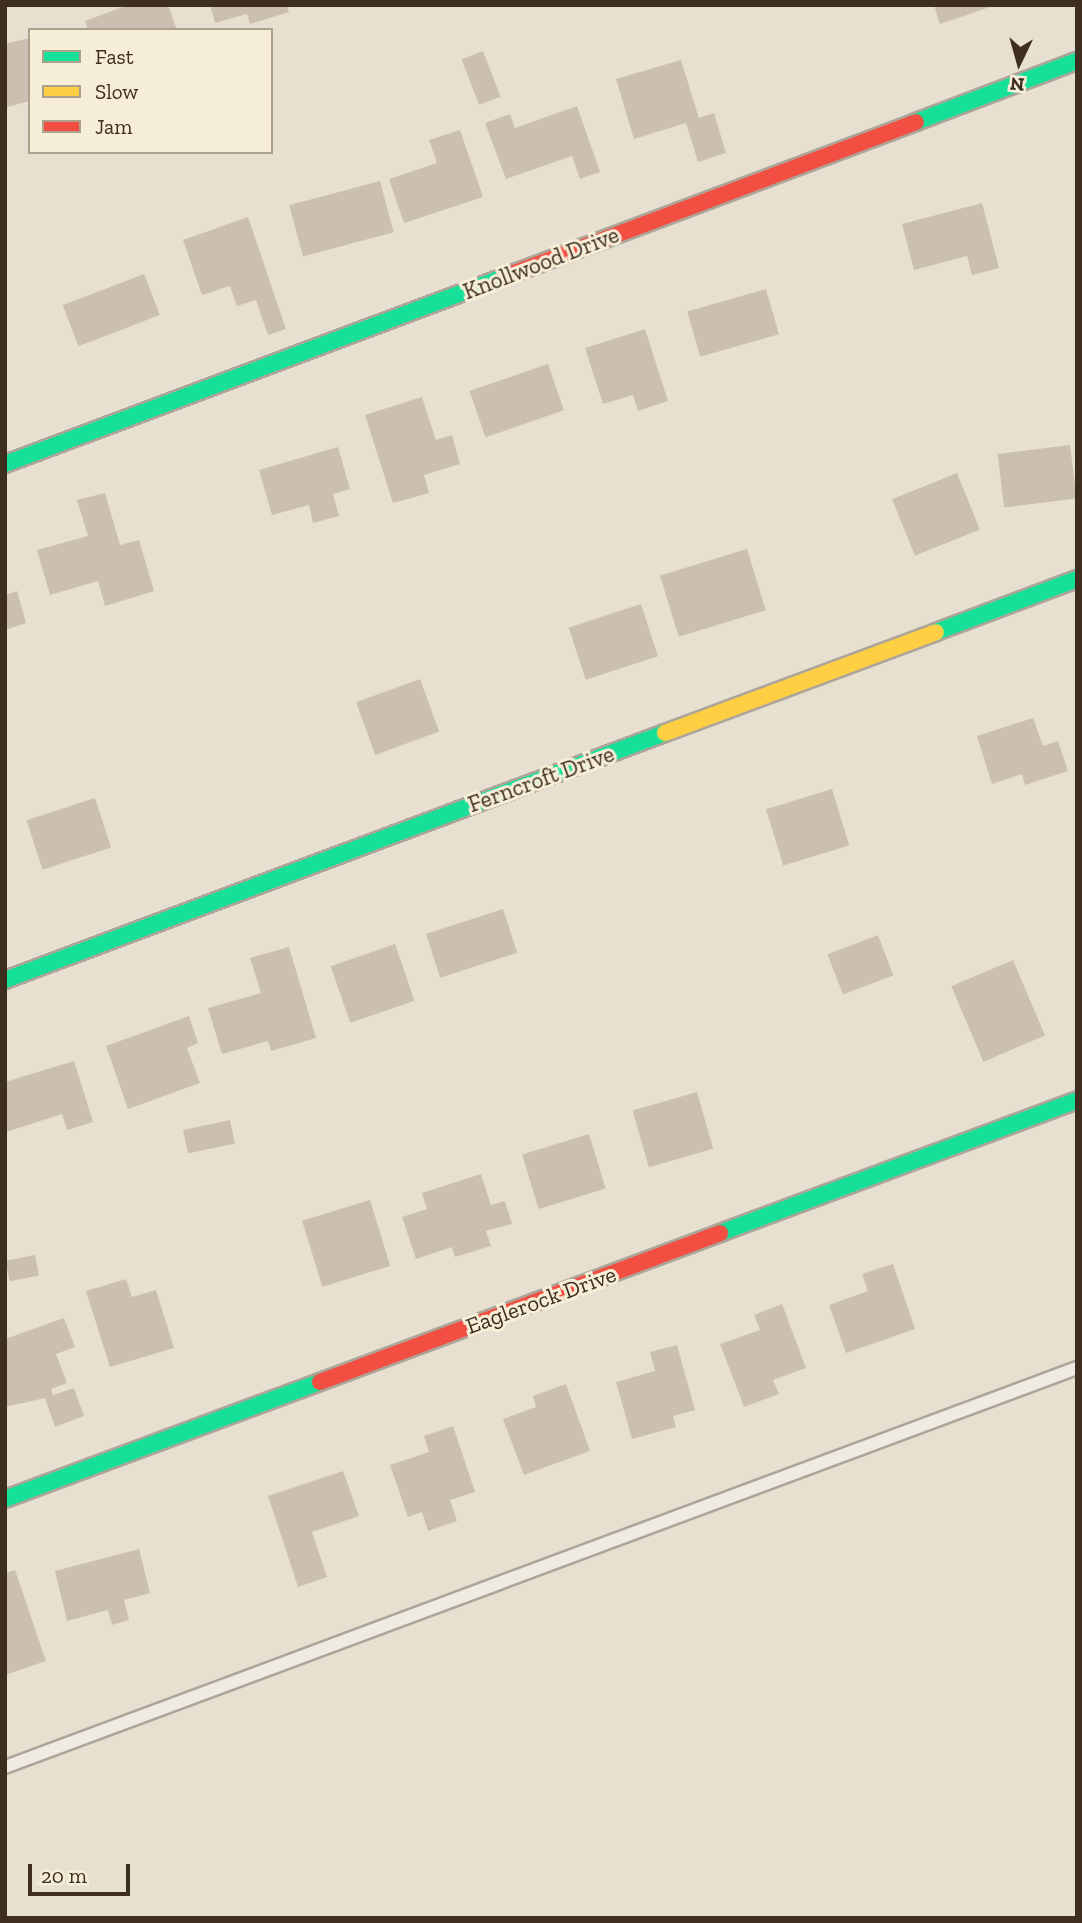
<!DOCTYPE html>
<style>
body{margin:0}
#map{position:relative;width:1082px;height:1923px;overflow:hidden;background:#e7e0d1;font-family:"Zilla Slab",serif}
div>[style]{position:absolute}
.building>*{inset:0;background:#cbbfb2;transform-origin:0 0}
.roads{filter:drop-shadow(2px 0 #ada599) drop-shadow(-2px 0 #ada599) drop-shadow(0 2px #ada599) drop-shadow(0 -2px #ada599)}
.lane>*{height:12px;margin:-6px;padding:0 6px;transform-origin:6px;border-radius:6px;background:#efebe3}
.fast>*{height:16px;margin:-8px;padding:0 8px;transform-origin:8px;border-radius:8px;background:#16e098}
.slow>*{height:16px;margin:-8px;padding:0 8px;transform-origin:8px;border-radius:8px;background:#ffcf43}
.jam>*{height:16px;margin:-8px;padding:0 8px;transform-origin:8px;border-radius:8px;background:#f24e42}
span{translate:-50% -50%;white-space:nowrap;text-align:center;line-height:1.15;-webkit-text-stroke:6px #f7eed8;paint-order:stroke}
.street-label{font-size:23px;color:#3d2e20}
.frame{position:absolute;inset:0;border:7px solid #3d2e20;pointer-events:none}
.legend{position:absolute;left:28px;top:28px;width:245px;height:126px;box-sizing:border-box;background:#f7eed8;border:2px solid #ada18e;margin:0;padding:9px 12px;list-style:none;font-size:21px;color:#3d2e20}
.legend li{display:flex;align-items:center;gap:14px;height:35px}
.legend b{width:35px;border:2px solid #ada18e}
.north{position:absolute;left:984px;top:28px;width:70px;height:70px;-webkit-text-stroke:5px #f7eed8;paint-order:stroke;rotate:185deg;font-size:19px;font-weight:700;line-height:28px;text-align:center;color:#3d2e20}
.north::after{content:'';display:block;margin:auto;width:24px;height:32px;background:#3d2e20;clip-path:polygon(50% 0,100% 100%,50% 72%,0 100%)}
.scale{position:absolute;left:28px;top:1864px;width:102px;height:32px;box-sizing:border-box;border:4px solid #3d2e20;border-top:0;padding-left:9px;font-size:21px;line-height:24px;white-space:nowrap;color:#3d2e20;-webkit-text-stroke:5px #f7eed8;paint-order:stroke}
</style>
<div id="map">
<div class="building">
<div style="clip-path:polygon(128px 5px,168px 5px,177px 30px,88px 30px,85px 21px)"></div>
<div style="clip-path:polygon(210px 5px,287px 5px,289px 12px,250px 24px,247px 14px,215px 23px)"></div>
<div style="clip-path:polygon(934px 5px,993px 5px,993px 6px,940px 24px)"></div>
<div style="clip-path:polygon(30px 38px,30px 101px,7px 107px,5px 44px)"></div>
<div style="left:483px;top:51px;width:49px;height:23px;rotate:69deg"></div>
<div style="clip-path:polygon(681px 60px,699px 118px,714px 113px,726px 153px,698px 162px,686px 123px,634px 139px,616px 79px)"></div>
<div style="clip-path:polygon(577px 106px,600px 172px,580px 179px,572px 156px,506px 179px,485px 123px,510px 114px,515px 128px)"></div>
<div style="clip-path:polygon(460px 130px,483px 197px,404px 223px,389px 179px,437px 163px,429px 140px)"></div>
<div style="left:380px;top:181px;width:53px;height:94px;rotate:75deg"></div>
<div style="clip-path:polygon(982px 203px,999px 268px,972px 275px,967px 256px,914px 270px,902px 224px)"></div>
<div style="clip-path:polygon(248px 217px,286px 329px,268px 335px,256px 300px,237px 306px,230px 286px,202px 295px,183px 240px)"></div>
<div style="left:144px;top:274px;width:44px;height:87px;rotate:69deg"></div>
<div style="left:766px;top:289px;width:47px;height:82px;rotate:74deg"></div>
<div style="clip-path:polygon(645px 329px,668px 401px,638px 411px,633px 395px,603px 404px,585px 348px)"></div>
<div style="left:548px;top:364px;width:49px;height:83px;rotate:71deg"></div>
<div style="clip-path:polygon(422px 397px,436px 440px,452px 435px,460px 464px,424px 475px,429px 493px,393px 503px,365px 415px)"></div>
<div style="left:1070px;top:445px;width:54px;height:73px;rotate:83deg"></div>
<div style="clip-path:polygon(338px 447px,350px 489px,333px 494px,339px 516px,313px 523px,309px 505px,272px 515px,259px 470px)"></div>
<div style="left:957px;top:473px;width:61px;height:70px;rotate:68deg"></div>
<div style="clip-path:polygon(105px 493px,120px 545px,139px 540px,154px 591px,105px 606px,98px 581px,50px 595px,37px 550px,88px 536px,77px 500px)"></div>
<div style="left:747px;top:549px;width:64px;height:91px;rotate:73deg"></div>
<div style="clip-path:polygon(17px 591px,26px 623px,5px 630px,5px 595px)"></div>
<div style="left:641px;top:604px;width:55px;height:76px;rotate:72deg"></div>
<div style="left:420px;top:679px;width:56px;height:68px;rotate:70deg"></div>
<div style="clip-path:polygon(1033px 718px,1043px 746px,1058px 741px,1068px 771px,1025px 785px,1022px 774px,992px 784px,977px 736px)"></div>
<div style="left:832px;top:789px;width:59px;height:69px;rotate:73deg"></div>
<div style="left:95px;top:798px;width:52px;height:72px;rotate:72deg"></div>
<div style="left:503px;top:909px;width:46px;height:81px;rotate:72deg"></div>
<div style="left:878px;top:935px;width:43px;height:54px;rotate:69deg"></div>
<div style="left:395px;top:944px;width:60px;height:68px;rotate:71deg"></div>
<div style="clip-path:polygon(289px 947px,316px 1038px,271px 1051px,268px 1041px,222px 1054px,208px 1008px,261px 993px,250px 958px)"></div>
<div style="left:1013px;top:960px;width:82px;height:67px;rotate:67deg"></div>
<div style="clip-path:polygon(189px 1016px,198px 1043px,187px 1048px,200px 1083px,128px 1109px,106px 1046px)"></div>
<div style="clip-path:polygon(74px 1061px,93px 1122px,67px 1130px,62px 1114px,6px 1132px,5px 1082px)"></div>
<div style="left:697px;top:1092px;width:59px;height:67px;rotate:74deg"></div>
<div style="left:230px;top:1120px;width:24px;height:48px;rotate:78deg"></div>
<div style="left:589px;top:1134px;width:57px;height:70px;rotate:73deg"></div>
<div style="clip-path:polygon(481px 1174px,491px 1205px,505px 1201px,512px 1224px,486px 1231px,491px 1246px,455px 1257px,452px 1247px,416px 1259px,402px 1217px,427px 1209px,422px 1193px)"></div>
<div style="left:370px;top:1200px;width:69px;height:71px;rotate:73deg"></div>
<div style="left:35px;top:1255px;width:21px;height:30px;rotate:79deg"></div>
<div style="clip-path:polygon(893px 1264px,915px 1329px,846px 1353px,829px 1305px,868px 1291px,862px 1274px)"></div>
<div style="clip-path:polygon(126px 1279px,132px 1297px,156px 1290px,174px 1348px,110px 1367px,86px 1291px)"></div>
<div style="clip-path:polygon(782px 1304px,806px 1368px,773px 1380px,779px 1394px,744px 1407px,720px 1344px,760px 1330px,754px 1315px)"></div>
<div style="clip-path:polygon(64px 1318px,75px 1347px,56px 1354px,67px 1383px,51px 1389px,53px 1395px,74px 1388px,84px 1416px,55px 1427px,45px 1398px,5px 1407px,5px 1339px)"></div>
<div style="clip-path:polygon(677px 1345px,695px 1410px,673px 1416px,676px 1427px,632px 1439px,616px 1382px,655px 1371px,650px 1352px)"></div>
<div style="clip-path:polygon(566px 1384px,590px 1451px,524px 1475px,503px 1419px,536px 1407px,533px 1396px)"></div>
<div style="clip-path:polygon(453px 1426px,475px 1492px,450px 1500px,457px 1521px,428px 1531px,422px 1512px,408px 1517px,390px 1465px,429px 1452px,424px 1436px)"></div>
<div style="clip-path:polygon(343px 1471px,359px 1516px,312px 1532px,327px 1577px,298px 1587px,268px 1496px)"></div>
<div style="clip-path:polygon(139px 1549px,150px 1593px,124px 1600px,129px 1620px,112px 1625px,108px 1610px,67px 1621px,55px 1571px)"></div>
<div style="clip-path:polygon(15px 1570px,46px 1661px,5px 1675px,5px 1573px)"></div>
</div>
<div class="roads">
<div class="lane">
<div style="left:5px;top:1767px;width:1144px;rotate:-20.42deg"></div>
</div>
<div class="fast">
<div style="left:916px;top:122px;width:172px;rotate:-20.8deg"></div>
<div style="left:5px;top:464px;width:533px;rotate:-20.54deg"></div>
<div style="left:936px;top:632px;width:151px;rotate:-20.6deg"></div>
<div style="left:5px;top:980px;width:705px;rotate:-20.52deg"></div>
<div style="left:720px;top:1233px;width:381px;rotate:-20.4deg"></div>
<div style="left:5px;top:1499px;width:336px;rotate:-20.4deg"></div>
</div>
<div class="slow">
<div style="left:665px;top:733px;width:289px;rotate:-20.4deg"></div>
</div>
<div class="jam">
<div style="left:504px;top:277px;width:440px;rotate:-20.6deg"></div>
<div style="left:320px;top:1382px;width:427px;rotate:-20.4deg"></div>
</div>
</div>
<div class="street-label">
<span style="left:541px;top:263px;rotate:-21deg">Knollwood Drive</span>
<span style="left:541px;top:779px;rotate:-20deg">Ferncroft Drive</span>
<span style="left:541px;top:1300px;rotate:-20deg">Eaglerock Drive</span>
</div>
<div class="frame"></div>
<ul class="legend">
<li><b style="height:9px;background:#16e098"></b>Fast</li>
<li><b style="height:9px;background:#ffcf43"></b>Slow</li>
<li><b style="height:9px;background:#f24e42"></b>Jam</li>
</ul>
<div class="north">N</div>
<div class="scale">20 m</div>
</div>
